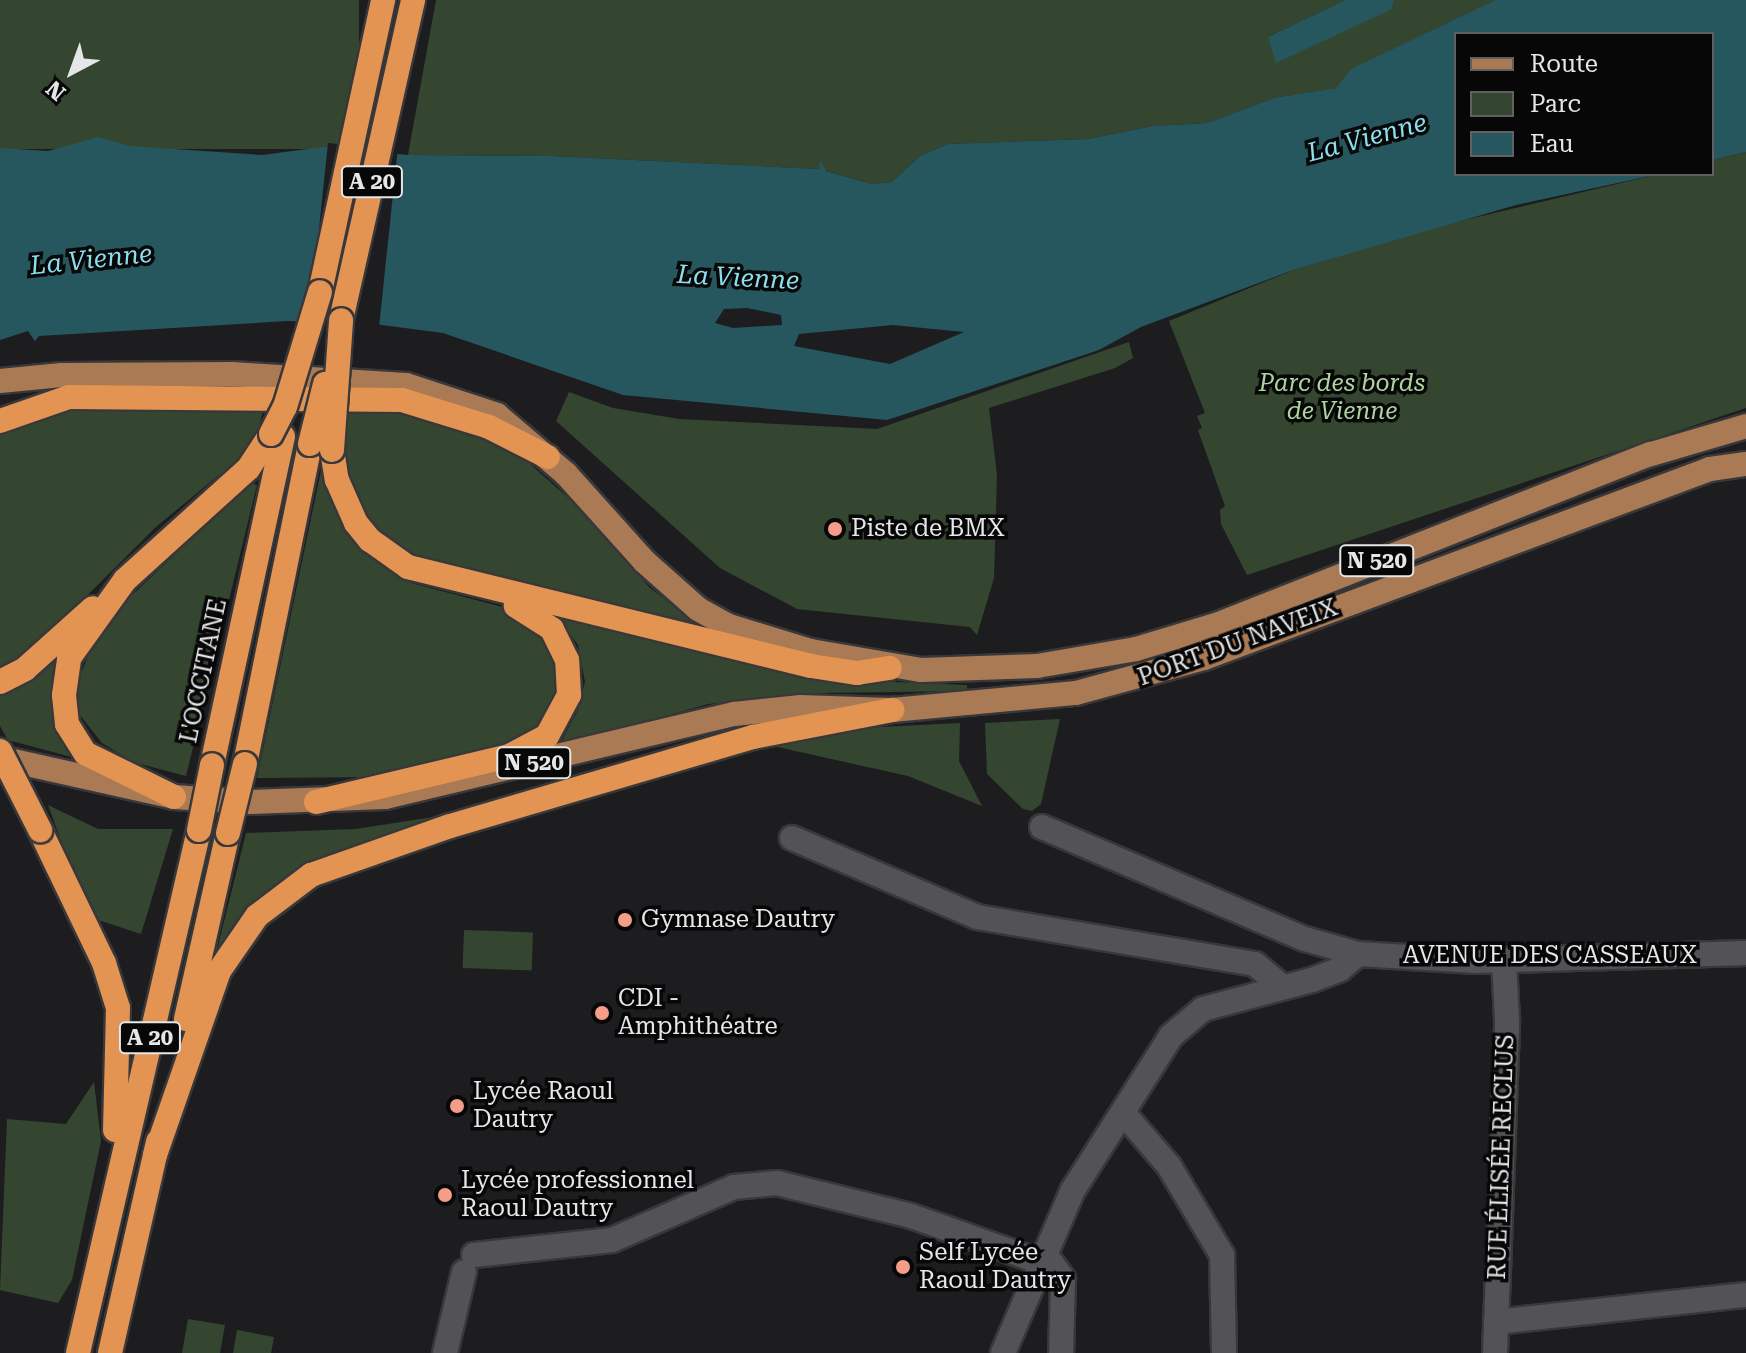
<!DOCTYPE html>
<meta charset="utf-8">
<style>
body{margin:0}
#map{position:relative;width:1746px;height:1353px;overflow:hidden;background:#1d1d20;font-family:"Roboto Serif",serif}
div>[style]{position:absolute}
.green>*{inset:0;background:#354630;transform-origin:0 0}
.water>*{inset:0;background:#26575f}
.pier>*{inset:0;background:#1d1d20;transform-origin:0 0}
.roads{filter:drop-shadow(2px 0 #38383b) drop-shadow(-2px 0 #38383b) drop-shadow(0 2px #38383b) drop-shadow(0 -2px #38383b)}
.minor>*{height:24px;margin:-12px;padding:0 12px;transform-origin:12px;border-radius:12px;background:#535357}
.major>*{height:24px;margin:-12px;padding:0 12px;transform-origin:12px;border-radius:12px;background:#a97a54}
.highway>*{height:24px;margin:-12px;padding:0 12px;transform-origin:12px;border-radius:12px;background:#e39452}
.bridges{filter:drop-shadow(2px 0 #38383b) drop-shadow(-2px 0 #38383b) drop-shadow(0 2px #38383b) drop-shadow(0 -2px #38383b)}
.highway-bridge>*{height:24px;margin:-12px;padding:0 12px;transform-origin:12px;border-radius:12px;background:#e39452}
.dots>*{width:22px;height:22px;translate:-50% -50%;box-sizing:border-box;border:4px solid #070708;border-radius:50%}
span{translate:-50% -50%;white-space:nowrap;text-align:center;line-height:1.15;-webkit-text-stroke:7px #070708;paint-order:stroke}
.shield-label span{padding:2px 6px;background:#070708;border:2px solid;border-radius:6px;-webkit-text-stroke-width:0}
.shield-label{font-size:22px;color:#e5e6e8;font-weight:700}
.park-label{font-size:24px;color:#add5a0;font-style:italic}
.poi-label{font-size:24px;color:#e5e6e8}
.left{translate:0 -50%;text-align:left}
.street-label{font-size:24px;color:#e5e6e8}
.water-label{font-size:26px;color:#8adeed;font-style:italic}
.legend{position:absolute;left:1454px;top:32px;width:260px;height:144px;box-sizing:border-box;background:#070708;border:2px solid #606062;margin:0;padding:10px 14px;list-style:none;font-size:24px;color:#e5e6e8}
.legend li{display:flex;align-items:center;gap:16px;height:40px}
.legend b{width:40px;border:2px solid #606062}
.north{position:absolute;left:32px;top:32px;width:80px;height:80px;-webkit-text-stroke:6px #070708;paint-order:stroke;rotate:221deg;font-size:22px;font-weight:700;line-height:32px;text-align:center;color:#e5e6e8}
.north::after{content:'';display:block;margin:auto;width:28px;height:36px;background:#e5e6e8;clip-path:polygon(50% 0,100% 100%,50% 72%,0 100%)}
</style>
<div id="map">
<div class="green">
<div style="left:0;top:0;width:359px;height:149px"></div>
<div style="clip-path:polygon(436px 0,1345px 0,1268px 37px,1392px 9px,1394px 0,1495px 0,1352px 69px,1337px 88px,1274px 98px,1207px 123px,1153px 126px,1088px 139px,948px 144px,920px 156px,892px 182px,872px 184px,820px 169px,552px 156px,408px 155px)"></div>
<div style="clip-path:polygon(1746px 152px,1746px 408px,1247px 575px,1221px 524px,1220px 510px,1225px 506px,1198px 430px,1202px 428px,1197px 416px,1205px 413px,1169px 321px,1296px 269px,1423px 230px,1659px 174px,1712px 174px,1712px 160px)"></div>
<div style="clip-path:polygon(1129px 342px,1133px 358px,1115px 368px,989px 408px,997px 475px,994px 578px,977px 635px,970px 627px,797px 609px,720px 568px,556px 421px,569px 392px,613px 408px,679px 419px,877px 429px)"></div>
<div style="clip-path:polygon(75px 404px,263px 410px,258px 431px,237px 460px,156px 527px,20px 662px,0 672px,0 434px)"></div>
<div style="clip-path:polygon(346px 408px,423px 414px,510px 446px,576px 505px,650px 588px,704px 628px,511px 586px,406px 554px,381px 536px,352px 498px,342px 460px)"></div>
<div style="clip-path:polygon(324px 456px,367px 553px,411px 583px,514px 610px,557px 651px,560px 703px,526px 741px,378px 777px,257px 778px)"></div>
<div style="clip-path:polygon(251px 483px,257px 485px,186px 776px,133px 762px,102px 743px,79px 714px,78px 682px,93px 642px,129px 598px)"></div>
<div style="clip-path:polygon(556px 615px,868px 681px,967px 685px,967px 691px,819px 693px,708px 704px,559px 746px,577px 712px,585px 682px,578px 645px)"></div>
<div style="clip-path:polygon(67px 648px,53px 687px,55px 719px,75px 758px,8px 740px,0 726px,0 696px)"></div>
<div style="clip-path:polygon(1060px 719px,1041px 804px,1032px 811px,1023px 809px,987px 774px,985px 723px)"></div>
<div style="clip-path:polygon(960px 723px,959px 761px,982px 806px,908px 776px,773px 746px,860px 728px)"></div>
<div style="clip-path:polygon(48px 805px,98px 829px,173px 829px,141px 934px,89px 917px)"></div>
<div style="clip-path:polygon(459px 813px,347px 852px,216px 954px,246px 833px,356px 829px)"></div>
<div style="left:464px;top:930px;width:69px;height:38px;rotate:2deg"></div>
<div style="clip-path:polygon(94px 1082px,101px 1141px,72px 1280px,58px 1303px,0 1290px,7px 1119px,66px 1124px)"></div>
<div style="clip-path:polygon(188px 1319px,225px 1325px,220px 1353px,182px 1353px)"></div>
<div style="clip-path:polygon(237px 1330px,274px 1337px,271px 1353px,233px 1353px)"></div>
</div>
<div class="water">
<div style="clip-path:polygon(1345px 0,1394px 0,1392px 9px,1276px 63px,1268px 37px)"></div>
<div style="clip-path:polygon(evenodd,1495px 0,1746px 0,1746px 152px,1712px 160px,1712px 34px,1456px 34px,1456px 174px,1659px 174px,1516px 205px,1296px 269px,1141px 327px,1099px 350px,887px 420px,623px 395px,443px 333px,374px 324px,287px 321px,39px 336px,35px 341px,28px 331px,0 340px,0 148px,48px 151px,98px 137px,129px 146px,262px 155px,323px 147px,408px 155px,552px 156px,819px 169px,820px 160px,826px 171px,872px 184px,892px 182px,920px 156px,948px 144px,1088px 139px,1153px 126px,1207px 123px,1274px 98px,1336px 88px,1351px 69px,1495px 0,747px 308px,781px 315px,782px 325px,733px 328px,715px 323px,724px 309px,747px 308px,1495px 0,893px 325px,964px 332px,890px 364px,794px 346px,799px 334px,893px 325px)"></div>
</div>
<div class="pier">
<div style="left:328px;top:143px;width:70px;height:187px;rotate:6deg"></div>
</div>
<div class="roads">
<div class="minor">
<div style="left:1042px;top:827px;width:286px;rotate:23.1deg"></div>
<div style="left:1305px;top:939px;width:55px;rotate:15.8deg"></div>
<div style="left:1358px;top:954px;width:118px;rotate:3.4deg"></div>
<div style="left:1476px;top:961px;width:270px;rotate:-1.7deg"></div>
<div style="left:792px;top:838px;width:201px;rotate:23.1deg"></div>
<div style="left:977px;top:917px;width:282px;rotate:9.6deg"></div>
<div style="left:1255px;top:964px;width:34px;rotate:40deg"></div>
<div style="left:1125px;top:1115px;width:67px;rotate:49.2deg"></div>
<div style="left:1169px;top:1166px;width:104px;rotate:59.2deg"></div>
<div style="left:1222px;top:1255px;width:98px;rotate:88.8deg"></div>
<div style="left:1045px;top:1254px;width:31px;rotate:54deg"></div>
<div style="left:1063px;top:1279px;width:74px;rotate:91.5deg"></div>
<div style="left:474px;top:1255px;width:139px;rotate:-6.2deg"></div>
<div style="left:612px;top:1240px;width:133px;rotate:-23.5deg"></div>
<div style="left:734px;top:1187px;width:43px;rotate:-5.3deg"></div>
<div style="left:777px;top:1183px;width:138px;rotate:13.8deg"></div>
<div style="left:911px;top:1216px;width:138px;rotate:19.5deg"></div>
<div style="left:1496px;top:1322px;width:251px;rotate:-6.2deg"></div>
<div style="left:445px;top:1353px;width:83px;rotate:-76.8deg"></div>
<div style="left:1003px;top:1353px;width:177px;rotate:-66.8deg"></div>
<div style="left:1073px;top:1190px;width:183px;rotate:-57.5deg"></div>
<div style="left:1171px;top:1036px;width:42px;rotate:-40.2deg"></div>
<div style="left:1203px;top:1009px;width:113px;rotate:-14.9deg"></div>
<div style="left:1312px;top:980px;width:30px;rotate:-21deg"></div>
<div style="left:1340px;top:969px;width:23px;rotate:-40deg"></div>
<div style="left:1495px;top:1353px;width:333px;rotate:-87.9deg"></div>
<div style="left:1507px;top:1020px;width:59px;rotate:-92.9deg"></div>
</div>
<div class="major">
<div style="left:0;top:381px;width:62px;rotate:-5.5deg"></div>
<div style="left:62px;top:375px;width:170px;rotate:-0.3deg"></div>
<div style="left:232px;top:374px;width:174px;rotate:3.6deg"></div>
<div style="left:406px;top:385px;width:96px;rotate:18.2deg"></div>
<div style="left:497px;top:415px;width:91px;rotate:40.5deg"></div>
<div style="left:566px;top:474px;width:117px;rotate:48.1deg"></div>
<div style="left:644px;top:561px;width:72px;rotate:41.6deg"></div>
<div style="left:698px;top:609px;width:35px;rotate:29deg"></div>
<div style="left:729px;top:626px;width:86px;rotate:17deg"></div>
<div style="left:811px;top:651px;width:112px;rotate:9.8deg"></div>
<div style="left:921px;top:670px;width:116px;rotate:-2deg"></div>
<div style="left:1037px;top:666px;width:100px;rotate:-9.7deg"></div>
<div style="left:1136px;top:649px;width:84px;rotate:-16.7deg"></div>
<div style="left:1216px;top:625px;width:467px;rotate:-21.5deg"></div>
<div style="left:1651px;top:454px;width:99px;rotate:-16.4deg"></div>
<div style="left:0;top:758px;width:178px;rotate:12.6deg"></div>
<div style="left:174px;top:797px;width:76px;rotate:3.8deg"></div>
<div style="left:250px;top:802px;width:135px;rotate:-2.1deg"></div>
<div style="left:385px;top:797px;width:359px;rotate:-13.4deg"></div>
<div style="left:734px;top:714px;width:67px;rotate:-6deg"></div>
<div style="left:801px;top:707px;width:91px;rotate:1.9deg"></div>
<div style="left:892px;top:710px;width:185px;rotate:-5.3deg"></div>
<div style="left:1076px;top:693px;width:133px;rotate:-15.3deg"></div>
<div style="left:1204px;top:658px;width:540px;rotate:-20.48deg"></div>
<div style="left:1710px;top:469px;width:36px;rotate:-8deg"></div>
</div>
<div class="highway">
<div style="left:320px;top:292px;width:299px;rotate:-77.8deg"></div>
<div style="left:341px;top:320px;width:328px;rotate:-77.3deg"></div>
<div style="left:0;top:421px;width:73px;rotate:-19.2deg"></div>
<div style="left:69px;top:397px;width:333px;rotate:0.5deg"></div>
<div style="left:402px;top:400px;width:91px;rotate:17.2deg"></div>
<div style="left:489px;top:427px;width:66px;rotate:27deg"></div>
<div style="left:332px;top:450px;width:30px;rotate:81deg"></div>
<div style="left:337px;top:480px;width:47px;rotate:66.2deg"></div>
<div style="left:356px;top:523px;width:22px;rotate:51deg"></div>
<div style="left:370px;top:540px;width:47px;rotate:35.4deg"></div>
<div style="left:408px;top:567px;width:415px;rotate:13.8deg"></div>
<div style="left:811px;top:666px;width:47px;rotate:8.7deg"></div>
<div style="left:857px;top:673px;width:33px;rotate:-9deg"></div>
<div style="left:0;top:682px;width:28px;rotate:-27deg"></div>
<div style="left:25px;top:669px;width:91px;rotate:-41.9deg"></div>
<div style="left:245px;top:764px;width:327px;rotate:-78.5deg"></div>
<div style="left:212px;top:765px;width:336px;rotate:-77.8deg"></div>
<div style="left:174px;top:797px;width:99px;rotate:-153.7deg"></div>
<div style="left:85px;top:753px;width:34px;rotate:-122deg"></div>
<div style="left:67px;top:724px;width:29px;rotate:-96deg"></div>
<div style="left:64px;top:695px;width:37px;rotate:-82deg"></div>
<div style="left:69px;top:658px;width:96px;rotate:-54.3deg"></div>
<div style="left:125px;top:580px;width:166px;rotate:-42.1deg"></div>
<div style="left:248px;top:469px;width:42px;rotate:-56.7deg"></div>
<div style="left:316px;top:802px;width:198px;rotate:-13.4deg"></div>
<div style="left:509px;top:756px;width:43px;rotate:-27.8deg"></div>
<div style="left:547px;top:736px;width:47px;rotate:-61.8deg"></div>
<div style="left:569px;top:695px;width:35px;rotate:-93deg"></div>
<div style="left:567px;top:660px;width:34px;rotate:-116deg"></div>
<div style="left:552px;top:629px;width:43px;rotate:-147.4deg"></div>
<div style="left:40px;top:830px;width:148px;rotate:64.3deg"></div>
<div style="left:104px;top:963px;width:47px;rotate:72.7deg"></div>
<div style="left:118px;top:1008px;width:122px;rotate:91.4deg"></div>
<div style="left:186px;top:1019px;width:191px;rotate:-77.3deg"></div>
<div style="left:155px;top:1155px;width:195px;rotate:-70.8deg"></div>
<div style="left:219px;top:971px;width:67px;rotate:-55.4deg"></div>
<div style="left:257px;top:916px;width:68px;rotate:-37.2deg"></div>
<div style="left:311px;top:875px;width:147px;rotate:-19.4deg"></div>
<div style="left:450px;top:826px;width:316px;rotate:-16.4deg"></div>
<div style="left:753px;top:737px;width:142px;rotate:-11deg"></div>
<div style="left:78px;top:1353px;width:537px;rotate:-76.97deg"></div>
<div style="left:110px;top:1353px;width:217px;rotate:-77.2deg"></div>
</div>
</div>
<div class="bridges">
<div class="highway-bridge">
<div style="left:271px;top:434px;width:30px;rotate:-63deg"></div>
<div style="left:285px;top:407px;width:120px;rotate:-73.1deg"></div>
<div style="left:310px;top:444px;width:62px;rotate:-76deg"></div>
<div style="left:332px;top:450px;width:130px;rotate:-86deg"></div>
<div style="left:0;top:751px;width:89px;rotate:63.1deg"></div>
<div style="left:199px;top:830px;width:66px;rotate:-78.7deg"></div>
<div style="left:228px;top:833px;width:71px;rotate:-76.2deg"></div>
</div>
</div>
<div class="dots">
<div style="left:835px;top:529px;background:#f49e89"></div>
<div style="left:625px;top:920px;background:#f49e89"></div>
<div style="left:602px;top:1013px;background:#f49e89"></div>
<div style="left:457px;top:1106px;background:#f49e89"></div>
<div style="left:445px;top:1195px;background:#f49e89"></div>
<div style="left:903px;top:1267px;background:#f49e89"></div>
</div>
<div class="shield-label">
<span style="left:372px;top:182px">A 20</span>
<span style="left:1377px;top:561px">N 520</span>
<span style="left:534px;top:763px">N 520</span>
<span style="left:150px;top:1038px">A 20</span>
</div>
<div class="park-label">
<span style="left:1342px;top:398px">Parc des bords<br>de Vienne</span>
</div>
<div class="poi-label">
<span class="left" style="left:851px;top:529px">Piste de BMX</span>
<span class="left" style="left:641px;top:920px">Gymnase Dautry</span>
<span class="left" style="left:618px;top:1013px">CDI -<br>Amphithéatre</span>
<span class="left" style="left:473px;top:1106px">Lycée Raoul<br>Dautry</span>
<span class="left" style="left:461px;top:1195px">Lycée professionnel<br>Raoul Dautry</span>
<span class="left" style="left:919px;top:1267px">Self Lycée<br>Raoul Dautry</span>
</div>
<div class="street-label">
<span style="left:1238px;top:643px;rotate:-20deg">PORT DU NAVEIX</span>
<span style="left:204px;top:671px;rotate:-78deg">L'OCCITANE</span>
<span style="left:1550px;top:956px">AVENUE DES CASSEAUX</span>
<span style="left:1502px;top:1157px;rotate:-88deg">RUE ÉLISÉE RECLUS</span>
</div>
<div class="water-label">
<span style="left:1367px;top:138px;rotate:-15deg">La Vienne</span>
<span style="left:91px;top:260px;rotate:-6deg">La Vienne</span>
<span style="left:738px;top:278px;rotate:3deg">La Vienne</span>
</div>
<ul class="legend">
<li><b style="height:10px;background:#a97a54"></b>Route</li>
<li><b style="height:22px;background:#354630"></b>Parc</li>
<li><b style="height:22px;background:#26575f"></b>Eau</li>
</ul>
<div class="north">N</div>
</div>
